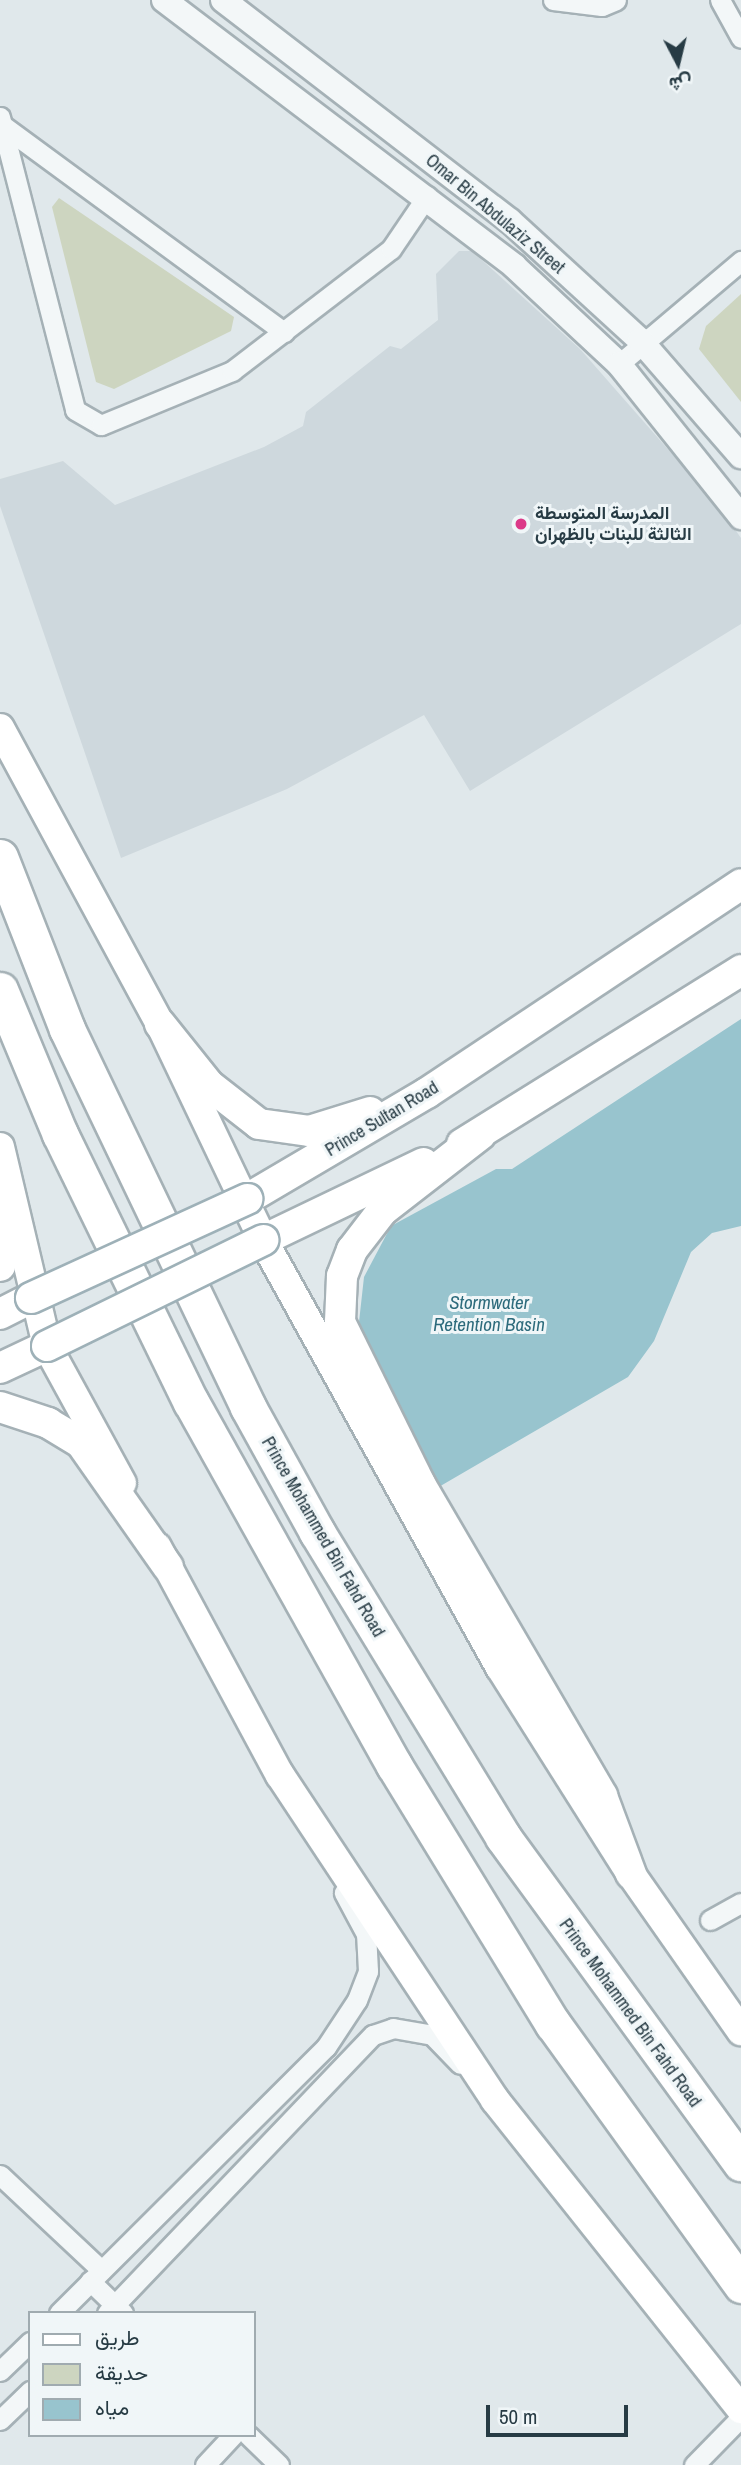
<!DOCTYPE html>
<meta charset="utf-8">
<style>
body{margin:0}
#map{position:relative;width:741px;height:2465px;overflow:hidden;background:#e0e8eb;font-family:"Archivo Narrow",Vazirmatn,sans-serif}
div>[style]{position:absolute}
.built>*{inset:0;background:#ced8dd}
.green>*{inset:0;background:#cdd5c0}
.water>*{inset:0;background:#98c4ce}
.roads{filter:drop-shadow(2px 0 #a5b1b6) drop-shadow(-2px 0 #a5b1b6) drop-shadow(0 2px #a5b1b6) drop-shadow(0 -2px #a5b1b6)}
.minor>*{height:19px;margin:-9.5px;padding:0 9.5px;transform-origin:9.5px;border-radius:9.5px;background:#f3f7f8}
.tertiary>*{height:24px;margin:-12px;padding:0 12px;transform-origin:12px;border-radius:12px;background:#f3f7f8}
.secondary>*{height:28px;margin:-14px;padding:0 14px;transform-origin:14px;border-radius:14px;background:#fff}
.primary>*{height:30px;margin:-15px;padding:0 15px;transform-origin:15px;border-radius:15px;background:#fff}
.motorway>*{height:35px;margin:-17.5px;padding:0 17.5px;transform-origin:17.5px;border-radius:17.5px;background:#fff}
.bridges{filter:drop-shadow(2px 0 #9eb1b8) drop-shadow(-2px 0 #9eb1b8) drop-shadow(0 2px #9eb1b8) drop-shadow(0 -2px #9eb1b8)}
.primary-bridge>*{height:30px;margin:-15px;padding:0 15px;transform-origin:15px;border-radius:15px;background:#fff}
.dots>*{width:19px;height:19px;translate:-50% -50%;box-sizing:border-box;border:4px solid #f0f6f8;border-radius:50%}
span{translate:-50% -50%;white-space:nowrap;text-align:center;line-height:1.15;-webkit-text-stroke:6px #f0f6f8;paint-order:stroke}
.street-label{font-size:18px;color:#273b44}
.poi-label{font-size:18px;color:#273b44;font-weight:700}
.left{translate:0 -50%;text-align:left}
.water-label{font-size:19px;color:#2d6b7c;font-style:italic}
.legend{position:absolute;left:28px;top:2311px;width:228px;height:126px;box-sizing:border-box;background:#f0f6f8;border:2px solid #a0abb0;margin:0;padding:9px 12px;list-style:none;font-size:21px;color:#273b44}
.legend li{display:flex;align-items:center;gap:14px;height:35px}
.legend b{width:35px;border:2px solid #a0abb0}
.north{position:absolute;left:643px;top:28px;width:70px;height:70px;-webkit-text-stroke:5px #f0f6f8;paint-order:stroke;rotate:173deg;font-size:19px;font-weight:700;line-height:28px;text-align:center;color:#273b44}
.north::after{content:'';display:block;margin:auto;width:24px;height:32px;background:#273b44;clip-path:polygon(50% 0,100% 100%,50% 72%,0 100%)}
.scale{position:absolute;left:486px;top:2405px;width:142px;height:32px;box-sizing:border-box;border:4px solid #273b44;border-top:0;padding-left:9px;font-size:21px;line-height:24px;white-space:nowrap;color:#273b44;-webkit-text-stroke:5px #f0f6f8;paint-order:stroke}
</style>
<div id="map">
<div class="built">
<div style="clip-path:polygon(459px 251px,472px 251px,580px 349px,722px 511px,741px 538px,741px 624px,470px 791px,424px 715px,287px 789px,121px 858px,0 506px,0 479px,63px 461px,115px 505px,264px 447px,303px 426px,306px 412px,390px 346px,401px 349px,438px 320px,436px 274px)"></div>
</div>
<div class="green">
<div style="clip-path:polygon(59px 198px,234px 317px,231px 331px,114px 389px,96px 382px,52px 207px)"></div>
<div style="clip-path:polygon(741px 294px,741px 402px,699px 349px,706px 326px)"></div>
</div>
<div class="water">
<div style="clip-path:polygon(741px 1019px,741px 1226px,712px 1233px,691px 1252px,654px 1341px,628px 1377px,437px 1488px,363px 1344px,359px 1322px,364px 1277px,391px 1226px,496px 1169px,512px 1169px)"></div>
</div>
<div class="roads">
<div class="minor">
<div style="left:553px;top:0;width:49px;rotate:7deg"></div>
<div style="left:602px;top:6px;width:15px;rotate:-23deg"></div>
<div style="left:720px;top:0;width:43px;rotate:61.1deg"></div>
<div style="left:0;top:117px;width:302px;rotate:75.6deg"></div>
<div style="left:75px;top:410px;width:30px;rotate:30deg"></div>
<div style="left:101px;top:425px;width:142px;rotate:-22.4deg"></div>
<div style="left:232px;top:371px;width:200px;rotate:-37.5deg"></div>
<div style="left:391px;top:249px;width:64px;rotate:-55.8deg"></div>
<div style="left:2px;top:125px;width:350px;rotate:36.3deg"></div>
<div style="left:619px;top:364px;width:160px;rotate:-40.2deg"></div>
<div style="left:710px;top:1920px;width:35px;rotate:-29deg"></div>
<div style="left:0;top:2175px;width:139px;rotate:43.2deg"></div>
<div style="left:90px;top:2281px;width:46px;rotate:44.1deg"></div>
<div style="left:59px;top:2313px;width:377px;rotate:-44.9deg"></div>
<div style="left:326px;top:2047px;width:56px;rotate:-56.6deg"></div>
<div style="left:357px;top:2000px;width:31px;rotate:-69deg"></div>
<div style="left:368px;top:1971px;width:37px;rotate:-93deg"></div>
<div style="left:366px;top:1934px;width:47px;rotate:-118.2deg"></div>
<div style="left:107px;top:2313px;width:385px;rotate:-46.3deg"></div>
<div style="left:373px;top:2035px;width:21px;rotate:-19deg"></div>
<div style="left:393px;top:2028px;width:40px;rotate:10deg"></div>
<div style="left:432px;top:2035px;width:40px;rotate:46deg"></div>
<div style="left:0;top:2371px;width:42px;rotate:-44deg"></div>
<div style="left:0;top:2420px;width:42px;rotate:-44deg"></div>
<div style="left:248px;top:2435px;width:43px;rotate:44.1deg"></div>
<div style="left:205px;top:2465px;width:41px;rotate:-47deg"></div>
<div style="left:694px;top:2465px;width:67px;rotate:-45.6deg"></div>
</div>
<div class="tertiary">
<div style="left:164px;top:0;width:440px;rotate:37.2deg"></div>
<div style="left:514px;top:266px;width:144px;rotate:43deg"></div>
<div style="left:619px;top:364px;width:196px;rotate:51.4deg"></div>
<div style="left:223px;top:0;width:362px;rotate:37.6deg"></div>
<div style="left:510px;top:221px;width:176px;rotate:42.5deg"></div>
<div style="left:640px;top:340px;width:154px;rotate:49deg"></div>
</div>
<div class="secondary">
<div style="left:0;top:728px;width:336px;rotate:61.6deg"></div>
<div style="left:160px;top:1024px;width:239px;rotate:64.5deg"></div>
<div style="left:263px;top:1240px;width:488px;rotate:61deg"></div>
<div style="left:500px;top:1667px;width:245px;rotate:57.7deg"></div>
<div style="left:631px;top:1874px;width:192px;rotate:55deg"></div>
<div style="left:0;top:1147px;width:204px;rotate:76.7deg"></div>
<div style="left:47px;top:1346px;width:156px;rotate:61.3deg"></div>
<div style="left:157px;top:1547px;width:259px;rotate:61.7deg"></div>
<div style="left:280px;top:1775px;width:390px;rotate:56.5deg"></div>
<div style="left:495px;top:2100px;width:395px;rotate:51.5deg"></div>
</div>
<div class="primary">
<div style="left:160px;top:1024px;width:78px;rotate:51.2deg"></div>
<div style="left:209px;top:1085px;width:63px;rotate:38deg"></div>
<div style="left:259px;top:1124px;width:50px;rotate:8deg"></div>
<div style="left:309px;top:1131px;width:64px;rotate:-17.3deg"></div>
<div style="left:480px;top:1135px;width:124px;rotate:142.2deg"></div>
<div style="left:382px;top:1211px;width:49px;rotate:127.6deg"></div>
<div style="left:352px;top:1250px;width:28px;rotate:111deg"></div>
<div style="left:342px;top:1276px;width:46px;rotate:92.5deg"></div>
<div style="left:340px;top:1322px;width:181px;rotate:63.7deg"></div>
<div style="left:420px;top:1484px;width:361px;rotate:59.7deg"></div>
<div style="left:602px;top:1796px;width:83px;rotate:69.6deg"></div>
<div style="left:462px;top:1144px;width:329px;rotate:-31.9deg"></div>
<div style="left:0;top:1171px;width:95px;rotate:90deg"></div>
<div style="left:247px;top:1199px;width:209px;rotate:-30.5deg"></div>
<div style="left:427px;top:1093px;width:377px;rotate:-33.6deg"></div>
<div style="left:263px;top:1240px;width:178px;rotate:-25.6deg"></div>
<div style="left:0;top:1314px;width:35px;rotate:-27deg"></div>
<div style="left:0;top:1368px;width:52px;rotate:-25.1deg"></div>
<div style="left:0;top:1407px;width:51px;rotate:18.4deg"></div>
<div style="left:48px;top:1423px;width:39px;rotate:31deg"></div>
<div style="left:81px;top:1443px;width:151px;rotate:54.9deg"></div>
</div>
<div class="motorway">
<div style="left:0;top:857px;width:185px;rotate:68.7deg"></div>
<div style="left:67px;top:1029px;width:419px;rotate:64.4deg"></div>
<div style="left:248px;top:1407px;width:143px;rotate:61.1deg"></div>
<div style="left:317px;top:1532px;width:357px;rotate:58.6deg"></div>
<div style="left:503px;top:1837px;width:404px;rotate:53.9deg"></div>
<div style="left:0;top:990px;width:156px;rotate:67.4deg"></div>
<div style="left:60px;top:1134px;width:298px;rotate:64deg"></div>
<div style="left:191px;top:1402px;width:416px;rotate:60.8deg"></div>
<div style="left:394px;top:1765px;width:304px;rotate:58.5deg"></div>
<div style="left:553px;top:2024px;width:322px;rotate:54.2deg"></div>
</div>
</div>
<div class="bridges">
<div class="primary-bridge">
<div style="left:31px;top:1298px;width:238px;rotate:-24.6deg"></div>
<div style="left:47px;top:1346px;width:241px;rotate:-26.1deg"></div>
</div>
</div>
<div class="dots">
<div style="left:521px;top:524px;background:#dc3988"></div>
</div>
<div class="street-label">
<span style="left:495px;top:214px;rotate:40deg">Omar Bin Abdulaziz Street</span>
<span style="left:382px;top:1119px;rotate:-31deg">Prince Sultan Road</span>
<span style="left:323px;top:1537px;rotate:60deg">Prince Mohammed Bin Fahd Road</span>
<span style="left:630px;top:2013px;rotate:54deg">Prince Mohammed Bin Fahd Road</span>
</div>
<div class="poi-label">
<span class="left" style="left:535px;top:524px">المدرسة المتوسطة<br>الثالثة للبنات بالظهران</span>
</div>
<div class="water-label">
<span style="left:489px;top:1314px">Stormwater<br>Retention Basin</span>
</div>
<ul class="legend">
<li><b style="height:9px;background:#fff"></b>طريق</li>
<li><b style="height:19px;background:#cdd5c0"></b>حديقة</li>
<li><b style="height:19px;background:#98c4ce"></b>مياه</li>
</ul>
<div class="north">ش</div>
<div class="scale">50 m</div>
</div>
